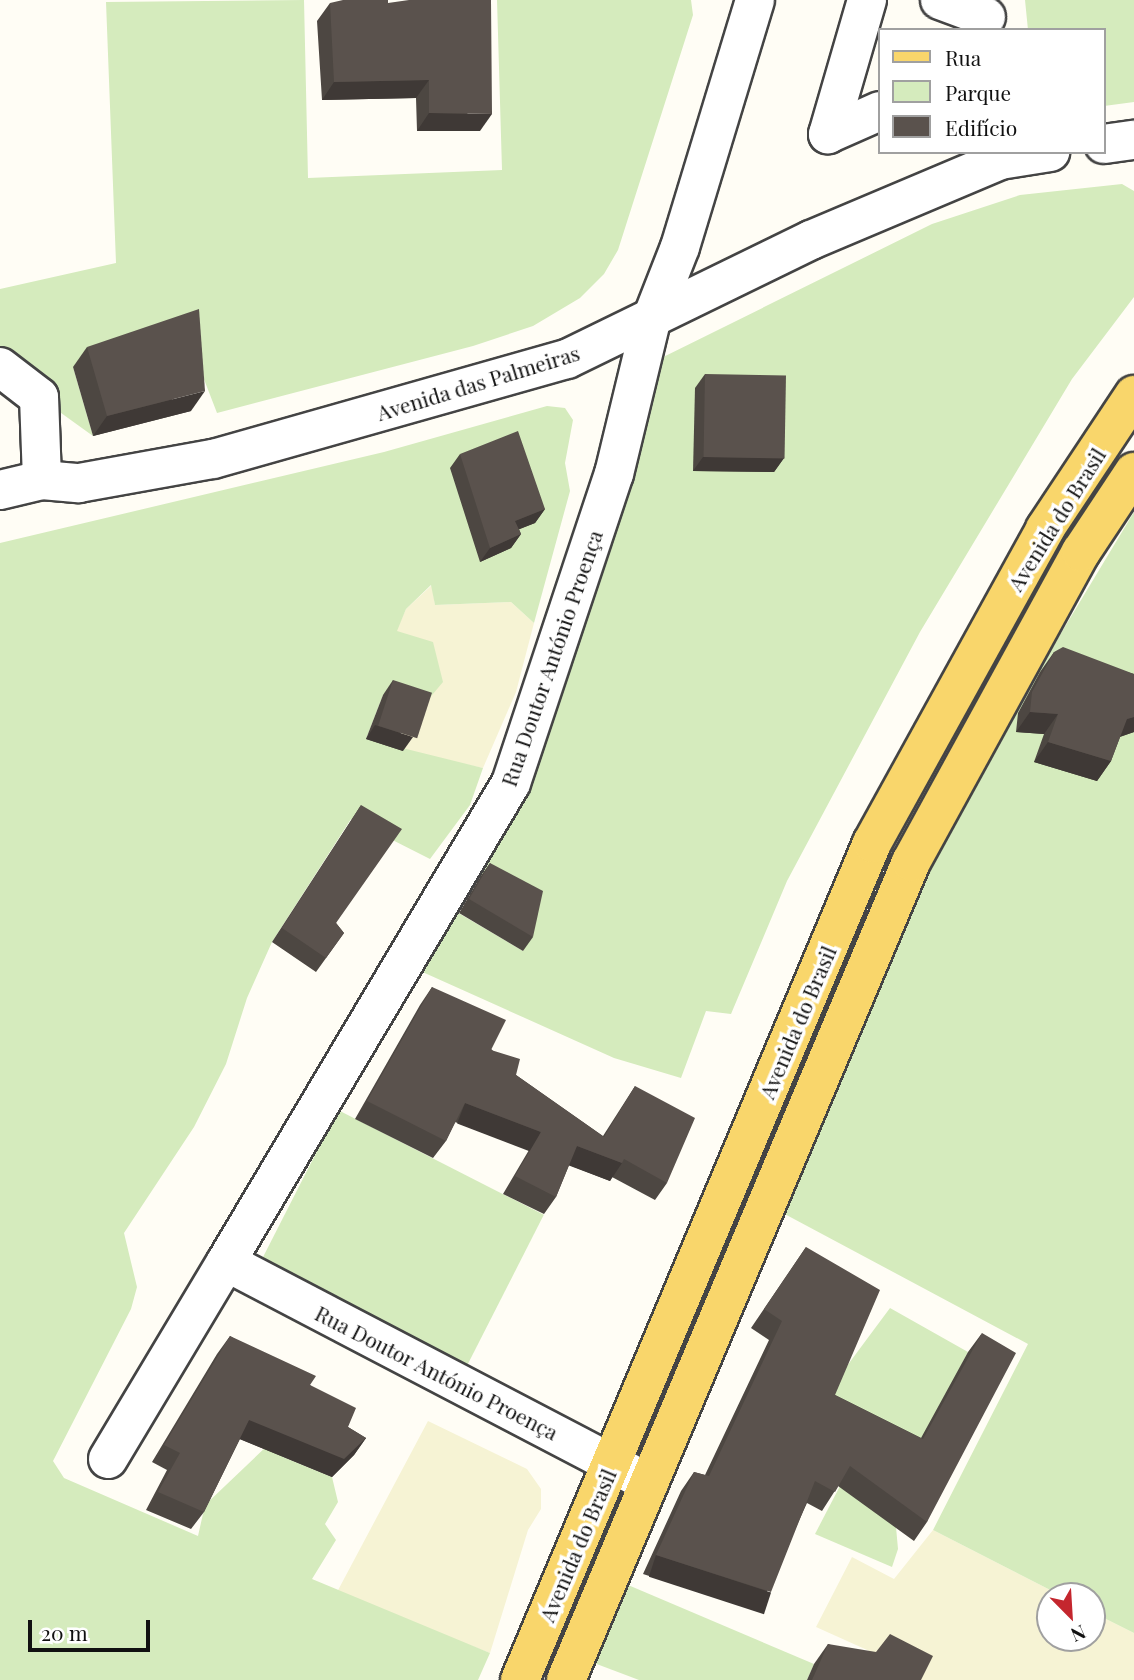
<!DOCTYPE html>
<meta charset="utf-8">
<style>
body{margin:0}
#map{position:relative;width:1134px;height:1680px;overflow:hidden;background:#fffdf5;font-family:"Playfair Display",serif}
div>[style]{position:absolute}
.farmland>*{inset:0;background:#f6f3d4}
.green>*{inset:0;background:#d5ebbd;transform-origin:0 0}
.roads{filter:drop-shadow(2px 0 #444) drop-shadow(-2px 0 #444) drop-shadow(0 2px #444) drop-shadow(0 -2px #444)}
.minor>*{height:38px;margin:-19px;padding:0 19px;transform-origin:19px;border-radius:19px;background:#fff}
.major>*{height:38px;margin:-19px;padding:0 19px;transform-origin:19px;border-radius:19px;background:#f9d66b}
.wall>*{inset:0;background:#4d4742}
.shaded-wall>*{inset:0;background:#3f3936;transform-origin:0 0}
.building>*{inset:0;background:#5a524d;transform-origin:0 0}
span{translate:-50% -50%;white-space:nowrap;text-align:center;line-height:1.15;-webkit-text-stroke:7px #fff;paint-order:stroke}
.street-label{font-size:21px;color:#111}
.legend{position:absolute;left:878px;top:28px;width:228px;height:126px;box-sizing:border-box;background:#fff;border:2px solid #a0a0a0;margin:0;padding:9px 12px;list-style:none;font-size:21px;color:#111}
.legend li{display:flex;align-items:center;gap:14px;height:35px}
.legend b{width:35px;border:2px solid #a0a0a0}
.north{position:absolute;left:1036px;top:1582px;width:70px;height:70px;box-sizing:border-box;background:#fff;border:2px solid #a0a0a0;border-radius:50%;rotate:156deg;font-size:19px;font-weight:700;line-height:28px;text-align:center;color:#111}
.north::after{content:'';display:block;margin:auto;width:24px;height:32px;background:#c4262e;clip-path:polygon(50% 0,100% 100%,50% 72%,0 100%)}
.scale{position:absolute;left:28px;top:1620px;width:122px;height:32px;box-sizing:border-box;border:4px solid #111;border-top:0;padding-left:9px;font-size:21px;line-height:24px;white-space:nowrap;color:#111;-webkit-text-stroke:5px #fff;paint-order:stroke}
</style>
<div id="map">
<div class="farmland">
<div style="clip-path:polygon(432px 585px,435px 605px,511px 602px,534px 623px,516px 692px,483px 768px,403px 751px,396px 631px,406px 609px)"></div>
<div style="clip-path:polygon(428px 1421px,527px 1469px,541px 1489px,541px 1509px,528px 1530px,490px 1653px,336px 1594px)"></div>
<div style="clip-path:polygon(933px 1530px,1062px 1596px,1050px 1596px,1050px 1638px,1092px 1638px,1092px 1612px,1134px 1633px,1134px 1680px,917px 1680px,876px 1654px,816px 1627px,852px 1557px,894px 1579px)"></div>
</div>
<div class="green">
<div style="clip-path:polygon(304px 0,308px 178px,502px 170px,497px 0,691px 0,693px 15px,618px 250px,604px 274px,580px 298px,533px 326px,473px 346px,217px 413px,185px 330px,73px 367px,93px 436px,0 369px,0 289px,116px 263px,106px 2px)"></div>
<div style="clip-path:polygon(1025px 0,1134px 0,1134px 102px,1104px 106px,1104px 30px,1028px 30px)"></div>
<div style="clip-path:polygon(1122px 184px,1134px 191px,1134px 297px,1072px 379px,920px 632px,787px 881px,731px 1014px,706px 1011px,681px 1078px,614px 1058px,418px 970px,448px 907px,523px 951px,533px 905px,470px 871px,641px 368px,932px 224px,1020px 195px)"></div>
<div style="clip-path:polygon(547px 406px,565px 408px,573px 420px,565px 463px,570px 491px,534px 623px,511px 602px,435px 605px,431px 585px,406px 609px,397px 631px,433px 642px,443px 682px,422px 707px,383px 695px,366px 739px,483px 768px,470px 805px,430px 859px,351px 819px,272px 942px,247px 998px,226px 1064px,194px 1127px,124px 1233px,137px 1287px,131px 1309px,53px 1461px,64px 1478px,198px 1536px,205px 1505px,269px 1444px,283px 1457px,332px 1477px,338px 1502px,325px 1524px,336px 1540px,312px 1579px,490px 1653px,478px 1680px,0 1680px,0 543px,384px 452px)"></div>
<div style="clip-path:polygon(1134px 512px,1134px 1633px,1092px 1612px,1092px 1596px,1062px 1596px,933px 1530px,1028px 1344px,779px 1211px,907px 905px,1019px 703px)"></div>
<div style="left:338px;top:1110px;width:231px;height:169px;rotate:27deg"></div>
<div style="clip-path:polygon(890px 1308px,968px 1352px,922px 1442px,808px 1384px,835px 1382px)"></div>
<div style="clip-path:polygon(866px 1436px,896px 1527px,898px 1549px,892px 1567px,815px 1534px)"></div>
<div style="clip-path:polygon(621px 1582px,814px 1664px,807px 1680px,639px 1680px,594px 1663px)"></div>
</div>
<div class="roads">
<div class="minor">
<div style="left:867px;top:0;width:140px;rotate:106.2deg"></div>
<div style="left:828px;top:134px;width:57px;rotate:-23.9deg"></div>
<div style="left:940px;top:0;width:49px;rotate:20.3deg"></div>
<div style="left:1104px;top:144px;width:30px;rotate:-8deg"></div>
<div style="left:0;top:367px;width:49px;rotate:37.6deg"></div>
<div style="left:39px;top:397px;width:83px;rotate:87.9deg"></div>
<div style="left:0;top:490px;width:43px;rotate:-13.4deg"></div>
<div style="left:42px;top:480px;width:37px;rotate:5deg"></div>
<div style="left:79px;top:483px;width:136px;rotate:-10.2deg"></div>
<div style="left:213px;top:459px;width:368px;rotate:-15.8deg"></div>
<div style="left:567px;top:359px;width:271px;rotate:-26deg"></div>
<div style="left:811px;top:240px;width:205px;rotate:-22.9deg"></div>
<div style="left:1000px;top:160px;width:51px;rotate:-9.1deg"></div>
<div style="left:108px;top:1459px;width:230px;rotate:-59.1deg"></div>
<div style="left:649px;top:1483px;width:477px;rotate:-152.4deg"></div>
<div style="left:226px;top:1262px;width:557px;rotate:-59.25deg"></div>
<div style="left:511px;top:783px;width:326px;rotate:-71.6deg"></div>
<div style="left:614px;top:474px;width:157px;rotate:-76.4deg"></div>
<div style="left:651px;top:321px;width:79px;rotate:-68.6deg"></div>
<div style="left:680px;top:247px;width:258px;rotate:-73.1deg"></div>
</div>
<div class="major">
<div style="left:520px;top:1680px;width:908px;rotate:-67.19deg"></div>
<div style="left:872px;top:843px;width:359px;rotate:-61.1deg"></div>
<div style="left:1045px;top:529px;width:161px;rotate:-56.4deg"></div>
<div style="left:566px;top:1680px;width:888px;rotate:-67.13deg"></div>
<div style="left:911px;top:862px;width:354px;rotate:-61.3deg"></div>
<div style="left:1081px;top:552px;width:96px;rotate:-56.5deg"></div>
</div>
</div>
<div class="wall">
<div style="clip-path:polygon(330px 3px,388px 3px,480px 131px,417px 131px,416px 98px,322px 100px,317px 21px)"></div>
<div style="clip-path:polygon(87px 347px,191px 411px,93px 436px,73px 367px)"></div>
<div style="clip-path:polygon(705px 374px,784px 458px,774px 472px,693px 471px,695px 388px)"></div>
<div style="clip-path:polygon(460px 454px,545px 509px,535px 523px,519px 529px,521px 534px,511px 548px,480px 562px,450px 468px)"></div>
<div style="clip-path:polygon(1054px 652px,1134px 674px,1134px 732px,1120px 737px,1111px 761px,1097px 781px,1034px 762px,1044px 734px,1016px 732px,1018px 713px,1040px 672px)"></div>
<div style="clip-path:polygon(393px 680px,403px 751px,366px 739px,383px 695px)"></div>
<div style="clip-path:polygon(361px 805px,336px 923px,344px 933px,316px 972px,272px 942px)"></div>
<div style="clip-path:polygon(490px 863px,533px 937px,523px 951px,459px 913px,480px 877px)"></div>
<div style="clip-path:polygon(432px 987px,516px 1075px,603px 1136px,635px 1086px,667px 1183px,655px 1200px,612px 1177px,610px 1181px,569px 1165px,556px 1197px,544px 1214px,503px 1194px,529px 1150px,455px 1122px,446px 1141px,433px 1158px,355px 1119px,420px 1005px)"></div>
<div style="clip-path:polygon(806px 1247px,835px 1395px,921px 1438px,968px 1352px,982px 1333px,927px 1522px,914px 1541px,838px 1486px,822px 1511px,807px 1503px,758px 1611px,643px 1574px,681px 1491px,694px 1472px,705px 1475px,769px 1340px,751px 1328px)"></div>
<div style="clip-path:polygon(230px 1336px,310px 1385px,348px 1427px,366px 1438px,354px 1455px,332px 1477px,240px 1439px,204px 1512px,191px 1529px,146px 1510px,167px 1470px,152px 1462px,217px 1354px)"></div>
<div style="clip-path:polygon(828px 1644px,921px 1680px,807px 1680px,814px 1664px)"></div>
</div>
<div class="shaded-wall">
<div style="clip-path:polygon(429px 80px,416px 98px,322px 100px,334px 82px)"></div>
<div style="clip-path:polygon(429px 113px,492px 114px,480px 131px,417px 131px)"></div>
<div style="clip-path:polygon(205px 391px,191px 411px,93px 436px,107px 416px)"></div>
<div style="clip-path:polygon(703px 457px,784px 458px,774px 472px,693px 471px)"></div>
<div style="clip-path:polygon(545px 509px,535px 523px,505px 535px,515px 521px)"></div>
<div style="clip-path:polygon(521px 534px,511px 548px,480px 562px,490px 548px)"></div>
<div style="clip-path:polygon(1030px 712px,1058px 714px,1044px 734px,1016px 732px)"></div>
<div style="clip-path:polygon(1134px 717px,1134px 732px,1113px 739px,1127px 719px)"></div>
<div style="clip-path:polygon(375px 725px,413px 737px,403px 751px,366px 739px)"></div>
<div style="clip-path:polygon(1048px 742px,1111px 761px,1097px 781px,1034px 762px)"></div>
<div style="left:465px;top:1103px;width:81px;height:22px;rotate:21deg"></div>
<div style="clip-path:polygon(577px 1146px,622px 1163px,610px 1181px,565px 1164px)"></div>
<div style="clip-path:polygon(249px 1420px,366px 1438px,354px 1455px,332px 1477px,237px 1438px)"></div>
<div style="left:656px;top:1555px;width:121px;height:23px;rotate:18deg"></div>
</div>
<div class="building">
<div style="clip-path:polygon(343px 0,388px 0,388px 3px,409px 0,491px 0,492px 114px,429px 113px,429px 80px,334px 82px,330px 3px)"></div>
<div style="clip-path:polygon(199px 309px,205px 391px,107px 416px,87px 347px)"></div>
<div style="left:705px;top:374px;width:81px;height:83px;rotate:1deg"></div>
<div style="clip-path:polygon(518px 431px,545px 509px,515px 521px,521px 534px,490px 548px,460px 454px)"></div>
<div style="clip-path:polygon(1063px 647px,1134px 674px,1134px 717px,1127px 719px,1111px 761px,1048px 742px,1058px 714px,1030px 712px,1032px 692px,1054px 652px)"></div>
<div style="left:393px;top:680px;width:41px;height:48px;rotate:18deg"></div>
<div style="clip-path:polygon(361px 805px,402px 829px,336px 923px,344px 933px,326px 958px,282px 928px)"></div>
<div style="clip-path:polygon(490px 863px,543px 891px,533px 937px,469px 899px)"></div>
<div style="clip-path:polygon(432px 987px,506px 1020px,491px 1050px,520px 1059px,516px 1075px,604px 1137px,635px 1086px,695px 1118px,667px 1183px,624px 1159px,622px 1163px,577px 1146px,556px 1197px,515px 1176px,541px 1132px,465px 1103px,446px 1141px,367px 1101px)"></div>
<div style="clip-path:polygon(806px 1247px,880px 1290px,835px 1395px,923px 1439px,982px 1333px,1016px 1353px,927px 1522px,850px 1466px,835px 1492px,815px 1481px,771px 1592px,656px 1555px,694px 1472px,709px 1476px,782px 1321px,764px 1309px)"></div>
<div style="clip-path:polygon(230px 1336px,316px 1376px,310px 1385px,356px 1408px,348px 1427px,366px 1438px,344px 1459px,249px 1420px,204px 1512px,158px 1492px,180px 1453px,164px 1445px)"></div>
<div style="clip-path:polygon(890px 1634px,933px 1656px,921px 1680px,812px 1680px,828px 1644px,876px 1652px)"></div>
</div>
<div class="street-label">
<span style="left:478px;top:382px;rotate:-17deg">Avenida das Palmeiras</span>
<span style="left:1056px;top:519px;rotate:-58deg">Avenida do Brasil</span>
<span style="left:551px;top:658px;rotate:-71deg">Rua Doutor António Proença</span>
<span style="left:797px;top:1022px;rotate:-67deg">Avenida do Brasil</span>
<span style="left:437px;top:1372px;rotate:27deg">Rua Doutor António Proença</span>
<span style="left:577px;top:1545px;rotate:-67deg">Avenida do Brasil</span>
</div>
<ul class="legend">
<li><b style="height:9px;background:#f9d66b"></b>Rua</li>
<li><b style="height:19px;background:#d5ebbd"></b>Parque</li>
<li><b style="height:19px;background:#5a524d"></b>Edifício</li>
</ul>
<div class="north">N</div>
<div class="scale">20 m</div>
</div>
